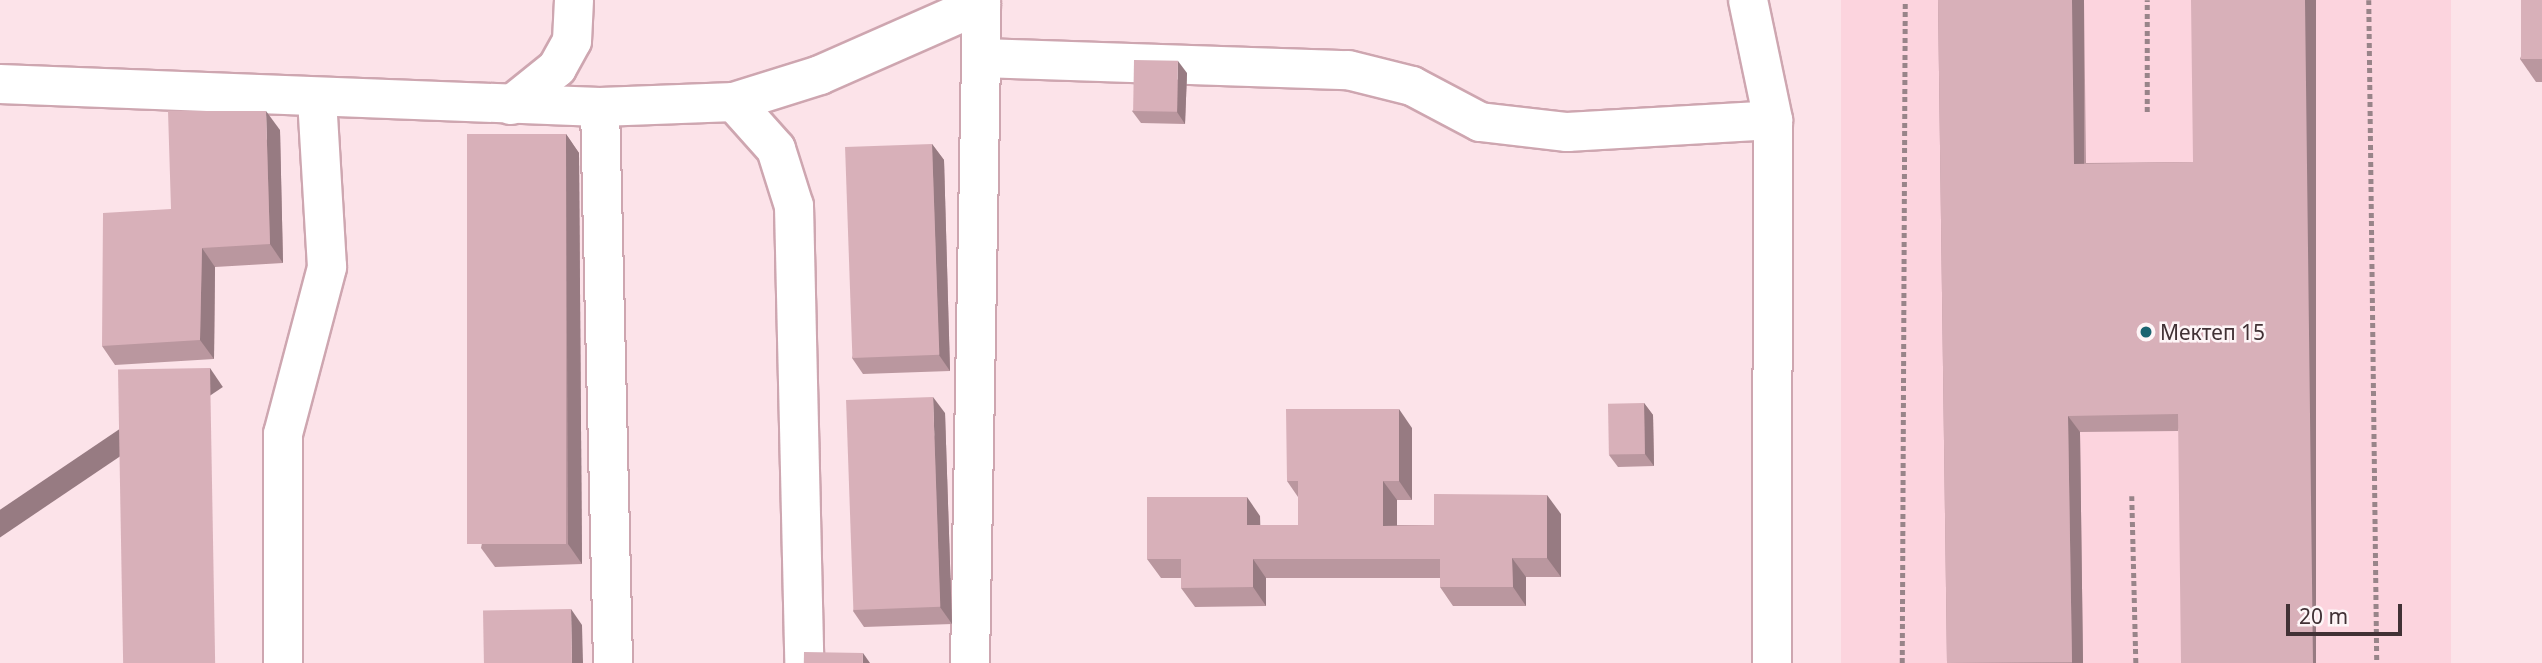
<!DOCTYPE html>
<meta charset="utf-8">
<style>
body{margin:0}
#map{position:relative;width:2542px;height:663px;overflow:hidden;background:#fce3e9;font-family:"Noto Sans",sans-serif}
div>[style]{position:absolute}
.built>*{inset:0;background:#fcd4de;transform-origin:0 0}
.path>*{height:4.5px;margin-top:-2.25px;transform-origin:0;background:repeating-linear-gradient(90deg,#988489 0 5px,transparent 0 8.5px)}
.roads{filter:drop-shadow(2px 0 #cea6b0) drop-shadow(-2px 0 #cea6b0) drop-shadow(0 2px #cea6b0) drop-shadow(0 -2px #cea6b0)}
.minor>*{height:38px;margin:-19px;padding:0 19px;transform-origin:19px;border-radius:19px;background:#fff}
.wall>*{inset:0;background:#ba979f}
.shaded-wall>*{inset:0;background:#977b82;transform-origin:0 0}
.building>*{inset:0;background:#d8b0b9;transform-origin:0 0}
.dots>*{width:19px;height:19px;translate:-50% -50%;box-sizing:border-box;border:4px solid #fef5f7;border-radius:50%}
span{translate:-50% -50%;white-space:nowrap;text-align:center;line-height:1.15;-webkit-text-stroke:5px #fef5f7;paint-order:stroke}
.poi-label{font-size:21px;color:#413135}
.left{translate:0 -50%;text-align:left}
.scale{position:absolute;left:2286px;top:604px;width:116px;height:32px;box-sizing:border-box;border:4px solid #413135;border-top:0;padding-left:9px;font-size:21px;line-height:24px;white-space:nowrap;color:#413135;-webkit-text-stroke:5px #fef5f7;paint-order:stroke}
</style>
<div id="map">
<div class="built">
<div style="left:1841px;top:0;width:610px;height:663px"></div>
</div>
<div class="path">
<div style="left:2369px;top:0;width:663px;rotate:89.31deg"></div>
<div style="left:2147px;top:112px;width:112px;rotate:-90deg"></div>
<div style="left:2132px;top:496px;width:167px;rotate:88.6deg"></div>
<div style="left:1902px;top:663px;width:663px;rotate:-89.74deg"></div>
</div>
<div class="roads">
<div class="minor">
<div style="left:981px;top:0;width:58px;rotate:90deg"></div>
<div style="left:981px;top:58px;width:367px;rotate:1.9deg"></div>
<div style="left:1348px;top:70px;width:66px;rotate:14deg"></div>
<div style="left:1412px;top:86px;width:77px;rotate:27.9deg"></div>
<div style="left:1480px;top:122px;width:88px;rotate:6.6deg"></div>
<div style="left:1567px;top:132px;width:206px;rotate:-3.3deg"></div>
<div style="left:1748px;top:0;width:123px;rotate:78.2deg"></div>
<div style="left:1773px;top:120px;width:543px;rotate:90.11deg"></div>
<div style="left:0;top:84px;width:600px;rotate:2.2deg"></div>
<div style="left:600px;top:107px;width:134px;rotate:-2.1deg"></div>
<div style="left:734px;top:102px;width:63px;rotate:48.2deg"></div>
<div style="left:776px;top:149px;width:60px;rotate:72.5deg"></div>
<div style="left:794px;top:206px;width:457px;rotate:88.7deg"></div>
<div style="left:734px;top:102px;width:90px;rotate:-17.4deg"></div>
<div style="left:820px;top:75px;width:176px;rotate:-23.8deg"></div>
<div style="left:511px;top:105px;width:59px;rotate:-38.8deg"></div>
<div style="left:557px;top:68px;width:31px;rotate:-61deg"></div>
<div style="left:572px;top:41px;width:41px;rotate:-87.2deg"></div>
<div style="left:600px;top:107px;width:556px;rotate:88.66deg"></div>
<div style="left:283px;top:663px;width:229px;rotate:-90deg"></div>
<div style="left:283px;top:434px;width:173px;rotate:-75.2deg"></div>
<div style="left:327px;top:267px;width:168px;rotate:-93.4deg"></div>
<div style="left:970px;top:663px;width:605px;rotate:-88.96deg"></div>
</div>
</div>
<div class="wall">
<div style="clip-path:polygon(1938px 0,2084px 0,2086px 163px,2193px 162px,2316px 0,2178px 431px,2080px 432px,2083px 663px,1947px 663px)"></div>
<div style="clip-path:polygon(2542px 0,2542px 82px,2536px 82px,2520px 59px)"></div>
<div style="clip-path:polygon(1187px 73px,1185px 124px,1141px 123px,1132px 111px)"></div>
<div style="clip-path:polygon(280px 130px,283px 263px,215px 267px,214px 359px,115px 365px,102px 346px,171px 209px)"></div>
<div style="clip-path:polygon(566px 134px,579px 153px,582px 564px,495px 567px,481px 548px)"></div>
<div style="clip-path:polygon(932px 144px,944px 160px,950px 371px,863px 374px,852px 358px)"></div>
<div style="clip-path:polygon(1644px 403px,1653px 415px,1654px 466px,1618px 467px,1609px 455px)"></div>
<div style="clip-path:polygon(945px 413px,952px 624px,864px 627px,853px 611px)"></div>
<div style="clip-path:polygon(1412px 428px,1412px 500px,1397px 500px,1397px 525px,1434px 525px,1561px 514px,1561px 577px,1526px 577px,1526px 606px,1453px 606px,1440px 587px,1440px 578px,1266px 578px,1266px 606px,1195px 607px,1181px 588px,1181px 578px,1161px 578px,1147px 559px,1260px 516px,1260px 525px,1298px 525px,1298px 497px,1287px 481px)"></div>
</div>
<div class="shaded-wall">
<div style="left:2072px;top:0;width:12px;height:164px"></div>
<div style="left:2305px;top:0;width:11px;height:663px"></div>
<div style="clip-path:polygon(1178px 61px,1187px 73px,1185px 124px,1177px 112px)"></div>
<div style="clip-path:polygon(266px 111px,280px 130px,283px 263px,270px 244px)"></div>
<div style="clip-path:polygon(566px 134px,579px 153px,582px 564px,568px 544px)"></div>
<div style="clip-path:polygon(932px 144px,944px 160px,950px 371px,939px 355px)"></div>
<div style="clip-path:polygon(202px 248px,215px 267px,214px 359px,200px 340px)"></div>
<div style="left:210px;top:368px;width:23px;height:295px;rotate:56deg"></div>
<div style="clip-path:polygon(933px 397px,945px 413px,952px 624px,940px 607px)"></div>
<div style="clip-path:polygon(1644px 403px,1653px 415px,1654px 466px,1645px 454px)"></div>
<div style="clip-path:polygon(1399px 409px,1412px 428px,1412px 500px,1399px 481px)"></div>
<div style="clip-path:polygon(2068px 416px,2080px 432px,2083px 663px,2072px 663px,2072px 662px)"></div>
<div style="clip-path:polygon(1383px 481px,1397px 500px,1397px 545px,1383px 526px)"></div>
<div style="clip-path:polygon(1547px 495px,1561px 514px,1561px 577px,1547px 558px)"></div>
<div style="clip-path:polygon(1247px 497px,1260px 516px,1261px 545px,1247px 525px)"></div>
<div style="clip-path:polygon(1512px 558px,1526px 577px,1526px 606px,1513px 587px)"></div>
<div style="clip-path:polygon(1253px 559px,1266px 578px,1266px 606px,1253px 587px)"></div>
<div style="clip-path:polygon(571px 609px,582px 625px,583px 663px,572px 663px)"></div>
<div style="clip-path:polygon(863px 653px,870px 663px,863px 663px)"></div>
</div>
<div class="building">
<div style="clip-path:polygon(1938px 0,2072px 0,2074px 164px,2193px 162px,2191px 0,2305px 0,2313px 663px,2181px 663px,2178px 414px,2068px 416px,2072px 662px,1947px 663px)"></div>
<div style="left:2521px;top:0;width:21px;height:59px"></div>
<div style="left:1134px;top:60px;width:44px;height:51px;rotate:1deg"></div>
<div style="clip-path:polygon(168px 111px,266px 111px,270px 244px,202px 248px,200px 340px,102px 346px,103px 213px,171px 209px)"></div>
<div style="left:566px;top:134px;width:410px;height:99px;rotate:90deg"></div>
<div style="left:932px;top:144px;width:211px;height:87px;rotate:88deg"></div>
<div style="left:210px;top:368px;width:295px;height:92px;rotate:89deg"></div>
<div style="left:933px;top:397px;width:210px;height:87px;rotate:88deg"></div>
<div style="left:1644px;top:403px;width:51px;height:36px;rotate:89deg"></div>
<div style="clip-path:polygon(1286px 409px,1399px 409px,1399px 481px,1383px 481px,1383px 526px,1434px 525px,1434px 494px,1547px 495px,1547px 558px,1512px 558px,1513px 587px,1440px 587px,1440px 559px,1253px 559px,1253px 587px,1181px 588px,1181px 559px,1147px 559px,1147px 497px,1247px 497px,1247px 525px,1298px 525px,1298px 481px,1287px 481px)"></div>
<div style="left:571px;top:609px;width:54px;height:88px;rotate:89deg"></div>
<div style="left:804px;top:652px;width:59px;height:11px;rotate:1deg"></div>
</div>
<div class="dots">
<div style="left:2146px;top:332px;background:#1a6471"></div>
</div>
<div class="poi-label">
<span class="left" style="left:2160px;top:332px">Мектеп 15</span>
</div>
<div class="scale">20 m</div>
</div>
